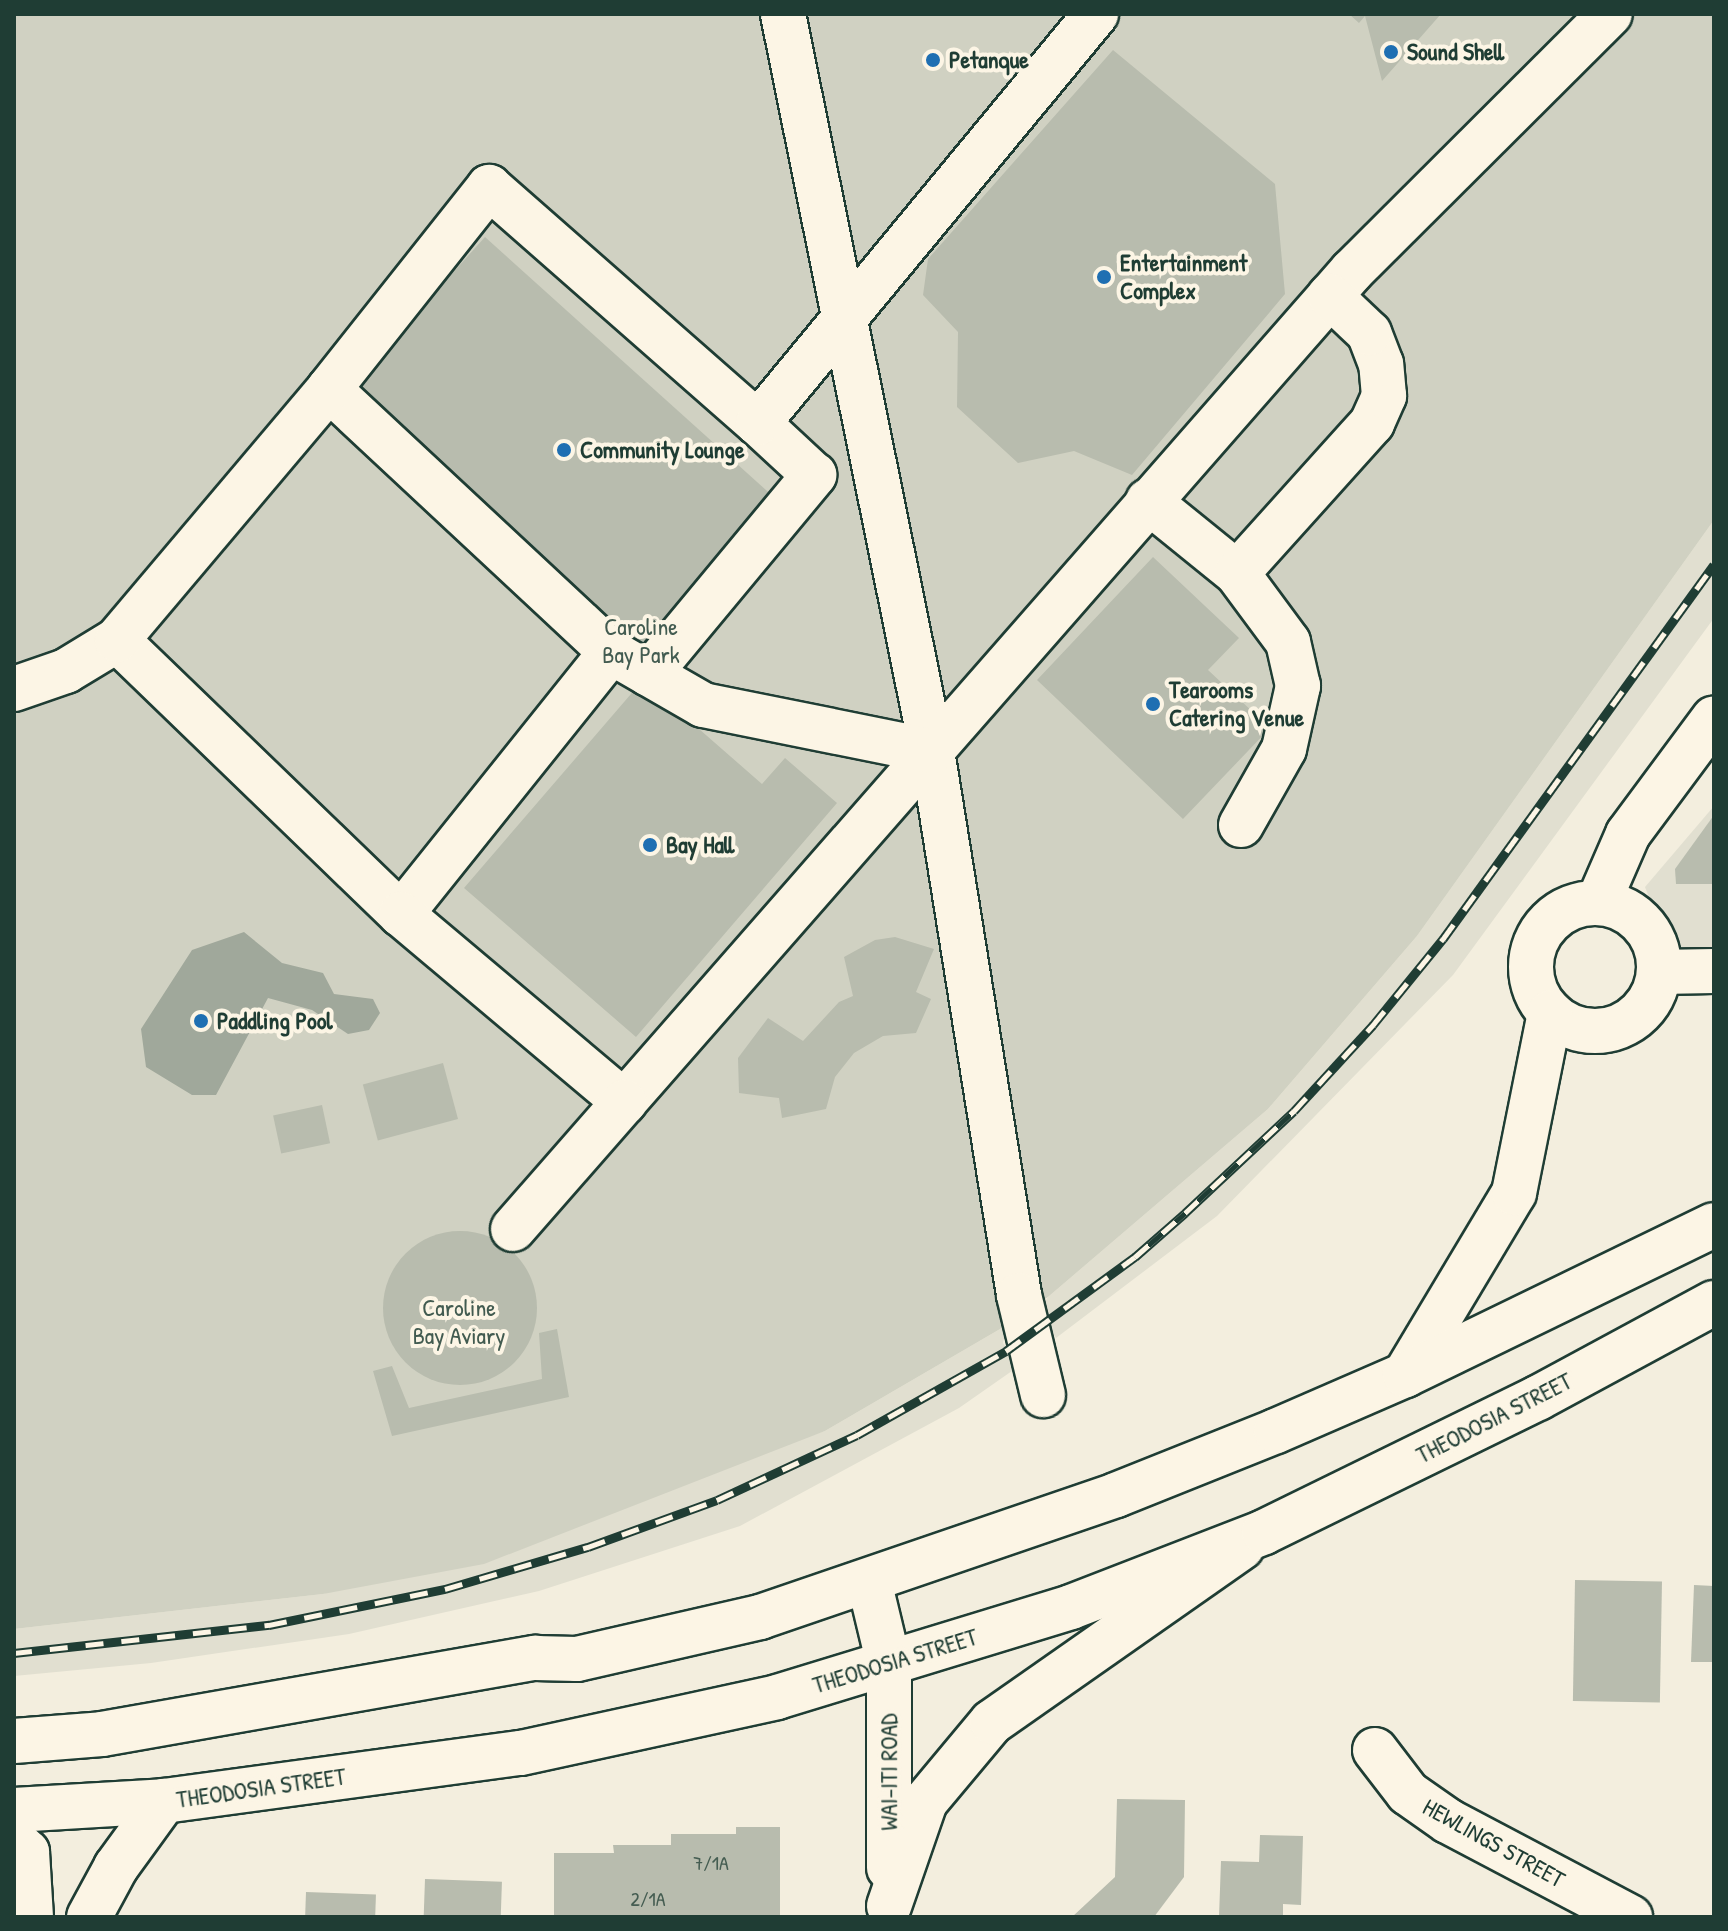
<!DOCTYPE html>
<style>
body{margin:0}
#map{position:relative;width:1728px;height:1931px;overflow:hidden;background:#f3eede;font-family:"Patrick Hand",sans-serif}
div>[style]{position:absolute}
.built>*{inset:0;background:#e1dfd0}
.green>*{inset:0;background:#d0d1c2}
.water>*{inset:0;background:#a0a89b}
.building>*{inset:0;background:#b8bcae;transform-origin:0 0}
.round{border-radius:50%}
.roads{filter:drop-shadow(2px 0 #1f3d34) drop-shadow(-2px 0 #1f3d34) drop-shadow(0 2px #1f3d34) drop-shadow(0 -2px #1f3d34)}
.minor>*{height:44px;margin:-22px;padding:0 22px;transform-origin:22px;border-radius:22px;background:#fcf5e5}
.minor>.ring{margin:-22px;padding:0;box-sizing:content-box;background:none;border:44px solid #fcf5e5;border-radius:50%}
.major>*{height:44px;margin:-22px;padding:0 22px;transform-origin:22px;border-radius:22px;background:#fcf5e5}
.highway>*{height:44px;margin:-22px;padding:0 22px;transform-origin:22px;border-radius:22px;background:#fcf5e5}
.rail>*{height:9px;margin-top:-4.5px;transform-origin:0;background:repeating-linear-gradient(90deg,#fcf5e5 0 18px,#1f3d34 0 36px);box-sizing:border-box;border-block:2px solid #1f3d34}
.dots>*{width:22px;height:22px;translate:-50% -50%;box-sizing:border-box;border:4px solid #fcf5e5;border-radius:50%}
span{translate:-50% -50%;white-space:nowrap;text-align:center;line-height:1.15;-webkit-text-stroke:8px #fcf5e5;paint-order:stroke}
.number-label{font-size:20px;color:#455d52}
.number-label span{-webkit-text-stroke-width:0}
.poi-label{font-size:24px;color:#1f3d34;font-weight:700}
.left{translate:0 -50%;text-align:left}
.park-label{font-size:24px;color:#425b50}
.street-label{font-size:24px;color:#1f3d34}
.frame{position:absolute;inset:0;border:16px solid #1f3d34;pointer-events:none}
</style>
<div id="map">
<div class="built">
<div style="clip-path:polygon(1714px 520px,1714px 618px,1453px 975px,1217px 1216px,1056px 1338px,1039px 1311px,1048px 1297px,1268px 1109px,1417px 936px)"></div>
<div style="clip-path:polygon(1714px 806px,1714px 952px,1671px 954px,1645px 887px)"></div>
<div style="clip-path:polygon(1007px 1325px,1003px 1343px,1019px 1366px,959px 1408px,740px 1526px,539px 1591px,349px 1634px,151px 1663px,14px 1676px,14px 1629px,323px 1594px,825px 1431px)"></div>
</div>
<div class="green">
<div style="clip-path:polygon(14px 14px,1714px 14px,1714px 520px,1417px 936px,1268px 1109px,1048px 1297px,1007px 1325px,825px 1431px,484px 1564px,323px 1594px,14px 1629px)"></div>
</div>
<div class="water">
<div style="clip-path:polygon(244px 932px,282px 963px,323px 973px,334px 994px,373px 999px,380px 1013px,369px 1030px,348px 1034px,312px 1010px,268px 998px,216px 1095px,192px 1095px,146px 1067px,141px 1029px,192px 950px)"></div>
</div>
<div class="building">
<div style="clip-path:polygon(1349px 14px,1441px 14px,1382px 81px,1365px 16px,1359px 23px)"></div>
<div style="clip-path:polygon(1113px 50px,1275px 184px,1285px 294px,1132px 475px,1074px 451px,1018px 463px,957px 407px,958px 332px,923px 295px,928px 259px)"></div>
<div style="left:485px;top:237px;width:401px;height:207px;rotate:42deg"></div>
<div style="clip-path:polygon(1153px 557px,1239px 638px,1208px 670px,1270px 728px,1183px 819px,1037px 680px)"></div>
<div style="clip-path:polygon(643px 680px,762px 784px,785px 758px,837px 803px,636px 1037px,464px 888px)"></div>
<div style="clip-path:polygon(1714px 815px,1714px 884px,1676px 884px,1675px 869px)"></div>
<div style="clip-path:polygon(895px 937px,934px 949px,916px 992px,931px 999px,916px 1033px,883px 1036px,854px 1053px,835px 1077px,826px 1109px,782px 1118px,779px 1098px,739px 1093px,738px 1058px,768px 1018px,803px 1041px,839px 1002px,853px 996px,844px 957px,875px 940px)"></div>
<div style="left:443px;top:1063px;width:58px;height:83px;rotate:75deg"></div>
<div style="left:322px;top:1105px;width:39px;height:50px;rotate:78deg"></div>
<div class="round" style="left:383px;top:1231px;width:154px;height:154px"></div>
<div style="clip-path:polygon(557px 1329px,569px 1397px,392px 1436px,373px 1371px,392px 1366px,409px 1408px,542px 1379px,539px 1333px)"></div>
<div style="left:1575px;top:1580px;width:87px;height:121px;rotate:1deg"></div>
<div style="clip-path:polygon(1694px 1585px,1714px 1586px,1714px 1662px,1691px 1662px)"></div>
<div style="clip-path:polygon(1117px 1799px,1185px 1800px,1184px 1877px,1154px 1917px,1072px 1917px,1115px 1877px)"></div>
<div style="clip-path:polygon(736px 1827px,780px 1827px,780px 1917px,554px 1917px,554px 1853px,614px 1853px,613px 1845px,671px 1845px,671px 1834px,736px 1834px)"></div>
<div style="clip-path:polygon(1260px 1835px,1303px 1836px,1301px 1905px,1283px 1904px,1283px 1917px,1219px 1917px,1221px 1861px,1259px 1862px)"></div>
<div style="left:425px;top:1879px;width:77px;height:38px;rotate:2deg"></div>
<div style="left:306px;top:1892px;width:70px;height:25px;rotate:2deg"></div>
</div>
<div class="roads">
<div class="minor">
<div style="left:783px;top:14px;width:752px;rotate:78.57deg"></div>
<div style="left:932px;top:751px;width:551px;rotate:80.91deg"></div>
<div style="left:1019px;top:1295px;width:103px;rotate:76.5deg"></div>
<div style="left:329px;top:389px;width:386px;rotate:43deg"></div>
<div style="left:611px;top:652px;width:336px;rotate:128.7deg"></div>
<div style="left:1148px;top:501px;width:114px;rotate:39deg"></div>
<div style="left:117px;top:640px;width:395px;rotate:44deg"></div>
<div style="left:401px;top:914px;width:292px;rotate:40.1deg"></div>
<div style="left:624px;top:1102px;width:1105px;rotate:-48.78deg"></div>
<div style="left:1352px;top:271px;width:364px;rotate:-44.9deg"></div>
<div style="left:611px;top:652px;width:106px;rotate:29.9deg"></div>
<div style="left:703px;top:705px;width:234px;rotate:11.4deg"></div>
<div style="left:649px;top:674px;width:259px;rotate:-50.3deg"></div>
<div style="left:814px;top:475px;width:76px;rotate:-137.1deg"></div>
<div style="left:14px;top:689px;width:55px;rotate:-19.1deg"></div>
<div style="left:66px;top:671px;width:60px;rotate:-31.3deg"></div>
<div style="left:117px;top:640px;width:329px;rotate:-49.8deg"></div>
<div style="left:329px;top:389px;width:258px;rotate:-51.6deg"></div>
<div style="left:489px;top:187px;width:358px;rotate:41.3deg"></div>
<div style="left:758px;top:423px;width:531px;rotate:-50.43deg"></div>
<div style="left:1241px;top:825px;width:87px;rotate:-60.5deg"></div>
<div style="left:1284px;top:749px;width:65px;rotate:-77.5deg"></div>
<div style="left:1298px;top:686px;width:45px;rotate:-102.8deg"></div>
<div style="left:1288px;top:642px;width:86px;rotate:-126.5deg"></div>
<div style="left:1237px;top:573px;width:202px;rotate:-48deg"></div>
<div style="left:1372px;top:423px;width:30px;rotate:-66deg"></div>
<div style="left:1384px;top:396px;width:32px;rotate:-95deg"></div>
<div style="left:1381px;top:364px;width:33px;rotate:-111deg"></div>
<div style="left:1369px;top:333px;width:54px;rotate:-136.5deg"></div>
<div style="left:1598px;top:903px;width:75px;rotate:-66.5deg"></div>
<div style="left:1628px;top:834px;width:144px;rotate:-53.4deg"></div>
<div class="ring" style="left:1531px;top:903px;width:84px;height:84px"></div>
<div style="left:1659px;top:972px;width:55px;rotate:-1deg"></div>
<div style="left:513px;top:1229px;width:169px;rotate:-48.8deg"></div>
<div style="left:1375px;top:1750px;width:54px;rotate:52.5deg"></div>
<div style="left:1408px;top:1793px;width:49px;rotate:35deg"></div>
<div style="left:1448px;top:1821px;width:206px;rotate:27.8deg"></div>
<div style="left:14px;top:1840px;width:18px;rotate:43deg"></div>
<div style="left:27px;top:1852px;width:65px;rotate:86.5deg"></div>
<div style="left:89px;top:1917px;width:57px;rotate:-61.6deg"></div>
<div style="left:116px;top:1867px;width:82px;rotate:-54deg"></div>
</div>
<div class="major">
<div style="left:869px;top:1581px;width:85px;rotate:76.5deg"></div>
<div style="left:889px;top:1664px;width:204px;rotate:90deg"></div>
<div style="left:889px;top:1906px;width:110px;rotate:-70.9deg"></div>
<div style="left:925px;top:1802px;width:104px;rotate:-50.1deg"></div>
<div style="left:992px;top:1722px;width:305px;rotate:-35deg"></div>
</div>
<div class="highway">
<div style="left:1405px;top:1375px;width:212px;rotate:-59.1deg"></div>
<div style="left:1514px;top:1193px;width:184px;rotate:-78.7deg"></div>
<div style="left:14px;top:1741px;width:88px;rotate:-4.5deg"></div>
<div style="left:102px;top:1734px;width:440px;rotate:-10deg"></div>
<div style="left:535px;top:1658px;width:42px;rotate:1.4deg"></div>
<div style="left:577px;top:1659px;width:188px;rotate:-12.9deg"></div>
<div style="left:760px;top:1617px;width:376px;rotate:-18.9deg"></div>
<div style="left:1116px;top:1495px;width:172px;rotate:-21.8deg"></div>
<div style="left:1276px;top:1431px;width:141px;rotate:-23.5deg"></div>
<div style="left:1405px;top:1375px;width:343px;rotate:-25.9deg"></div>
<div style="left:14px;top:1810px;width:150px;rotate:-3.4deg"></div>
<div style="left:164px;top:1801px;width:360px;rotate:-7.7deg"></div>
<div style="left:521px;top:1753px;width:262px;rotate:-12.3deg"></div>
<div style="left:777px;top:1697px;width:307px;rotate:-17deg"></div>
<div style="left:1071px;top:1607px;width:207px;rotate:-21.2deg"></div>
<div style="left:1264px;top:1532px;width:305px;rotate:-26.1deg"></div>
<div style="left:1538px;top:1398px;width:200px;rotate:-28.4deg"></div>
</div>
</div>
<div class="rail">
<div style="left:14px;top:1653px;width:257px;rotate:-6.3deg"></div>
<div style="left:269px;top:1625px;width:180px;rotate:-11.6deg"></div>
<div style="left:445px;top:1589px;width:149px;rotate:-16.4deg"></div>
<div style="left:588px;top:1547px;width:137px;rotate:-20deg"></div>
<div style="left:717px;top:1500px;width:154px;rotate:-24.9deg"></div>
<div style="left:857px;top:1435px;width:171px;rotate:-29.4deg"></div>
<div style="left:1006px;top:1351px;width:160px;rotate:-36.1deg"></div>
<div style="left:1135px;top:1257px;width:67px;rotate:-41.3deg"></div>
<div style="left:1185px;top:1213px;width:149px;rotate:-43.1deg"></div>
<div style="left:1294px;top:1111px;width:117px;rotate:-47.4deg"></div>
<div style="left:1373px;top:1025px;width:111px;rotate:-50.9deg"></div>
<div style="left:1443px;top:939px;width:462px;rotate:-54.1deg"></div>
</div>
<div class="dots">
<div style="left:1391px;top:52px;background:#1f6fb2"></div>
<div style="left:933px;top:60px;background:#1f6fb2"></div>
<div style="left:1104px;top:277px;background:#1f6fb2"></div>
<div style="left:564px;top:450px;background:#1f6fb2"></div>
<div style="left:1153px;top:704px;background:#1f6fb2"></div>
<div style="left:650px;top:845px;background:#1f6fb2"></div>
<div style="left:201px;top:1021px;background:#1f6fb2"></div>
</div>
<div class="number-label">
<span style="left:711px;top:1862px">7/1A</span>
<span style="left:648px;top:1898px">2/1A</span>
</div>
<div class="poi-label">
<span class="left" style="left:1407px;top:52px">Sound Shell</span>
<span class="left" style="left:949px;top:60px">Petanque</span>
<span class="left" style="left:1120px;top:277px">Entertainment<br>Complex</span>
<span class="left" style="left:580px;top:450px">Community Lounge</span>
<span class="left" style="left:1169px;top:704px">Tearooms<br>Catering Venue</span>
<span class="left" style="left:666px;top:845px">Bay Hall</span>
<span class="left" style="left:217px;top:1021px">Paddling Pool</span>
</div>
<div class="park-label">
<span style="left:641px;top:641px">Caroline<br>Bay Park</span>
<span style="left:459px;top:1322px">Caroline<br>Bay Aviary</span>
</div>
<div class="street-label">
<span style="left:1494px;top:1418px;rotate:-27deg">THEODOSIA STREET</span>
<span style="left:895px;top:1661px;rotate:-17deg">THEODOSIA STREET</span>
<span style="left:889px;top:1772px;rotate:-90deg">WAI-ITI ROAD</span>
<span style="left:261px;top:1788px;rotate:-8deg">THEODOSIA STREET</span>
<span style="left:1494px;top:1843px;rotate:29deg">HEWLINGS STREET</span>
</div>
<div class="frame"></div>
</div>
